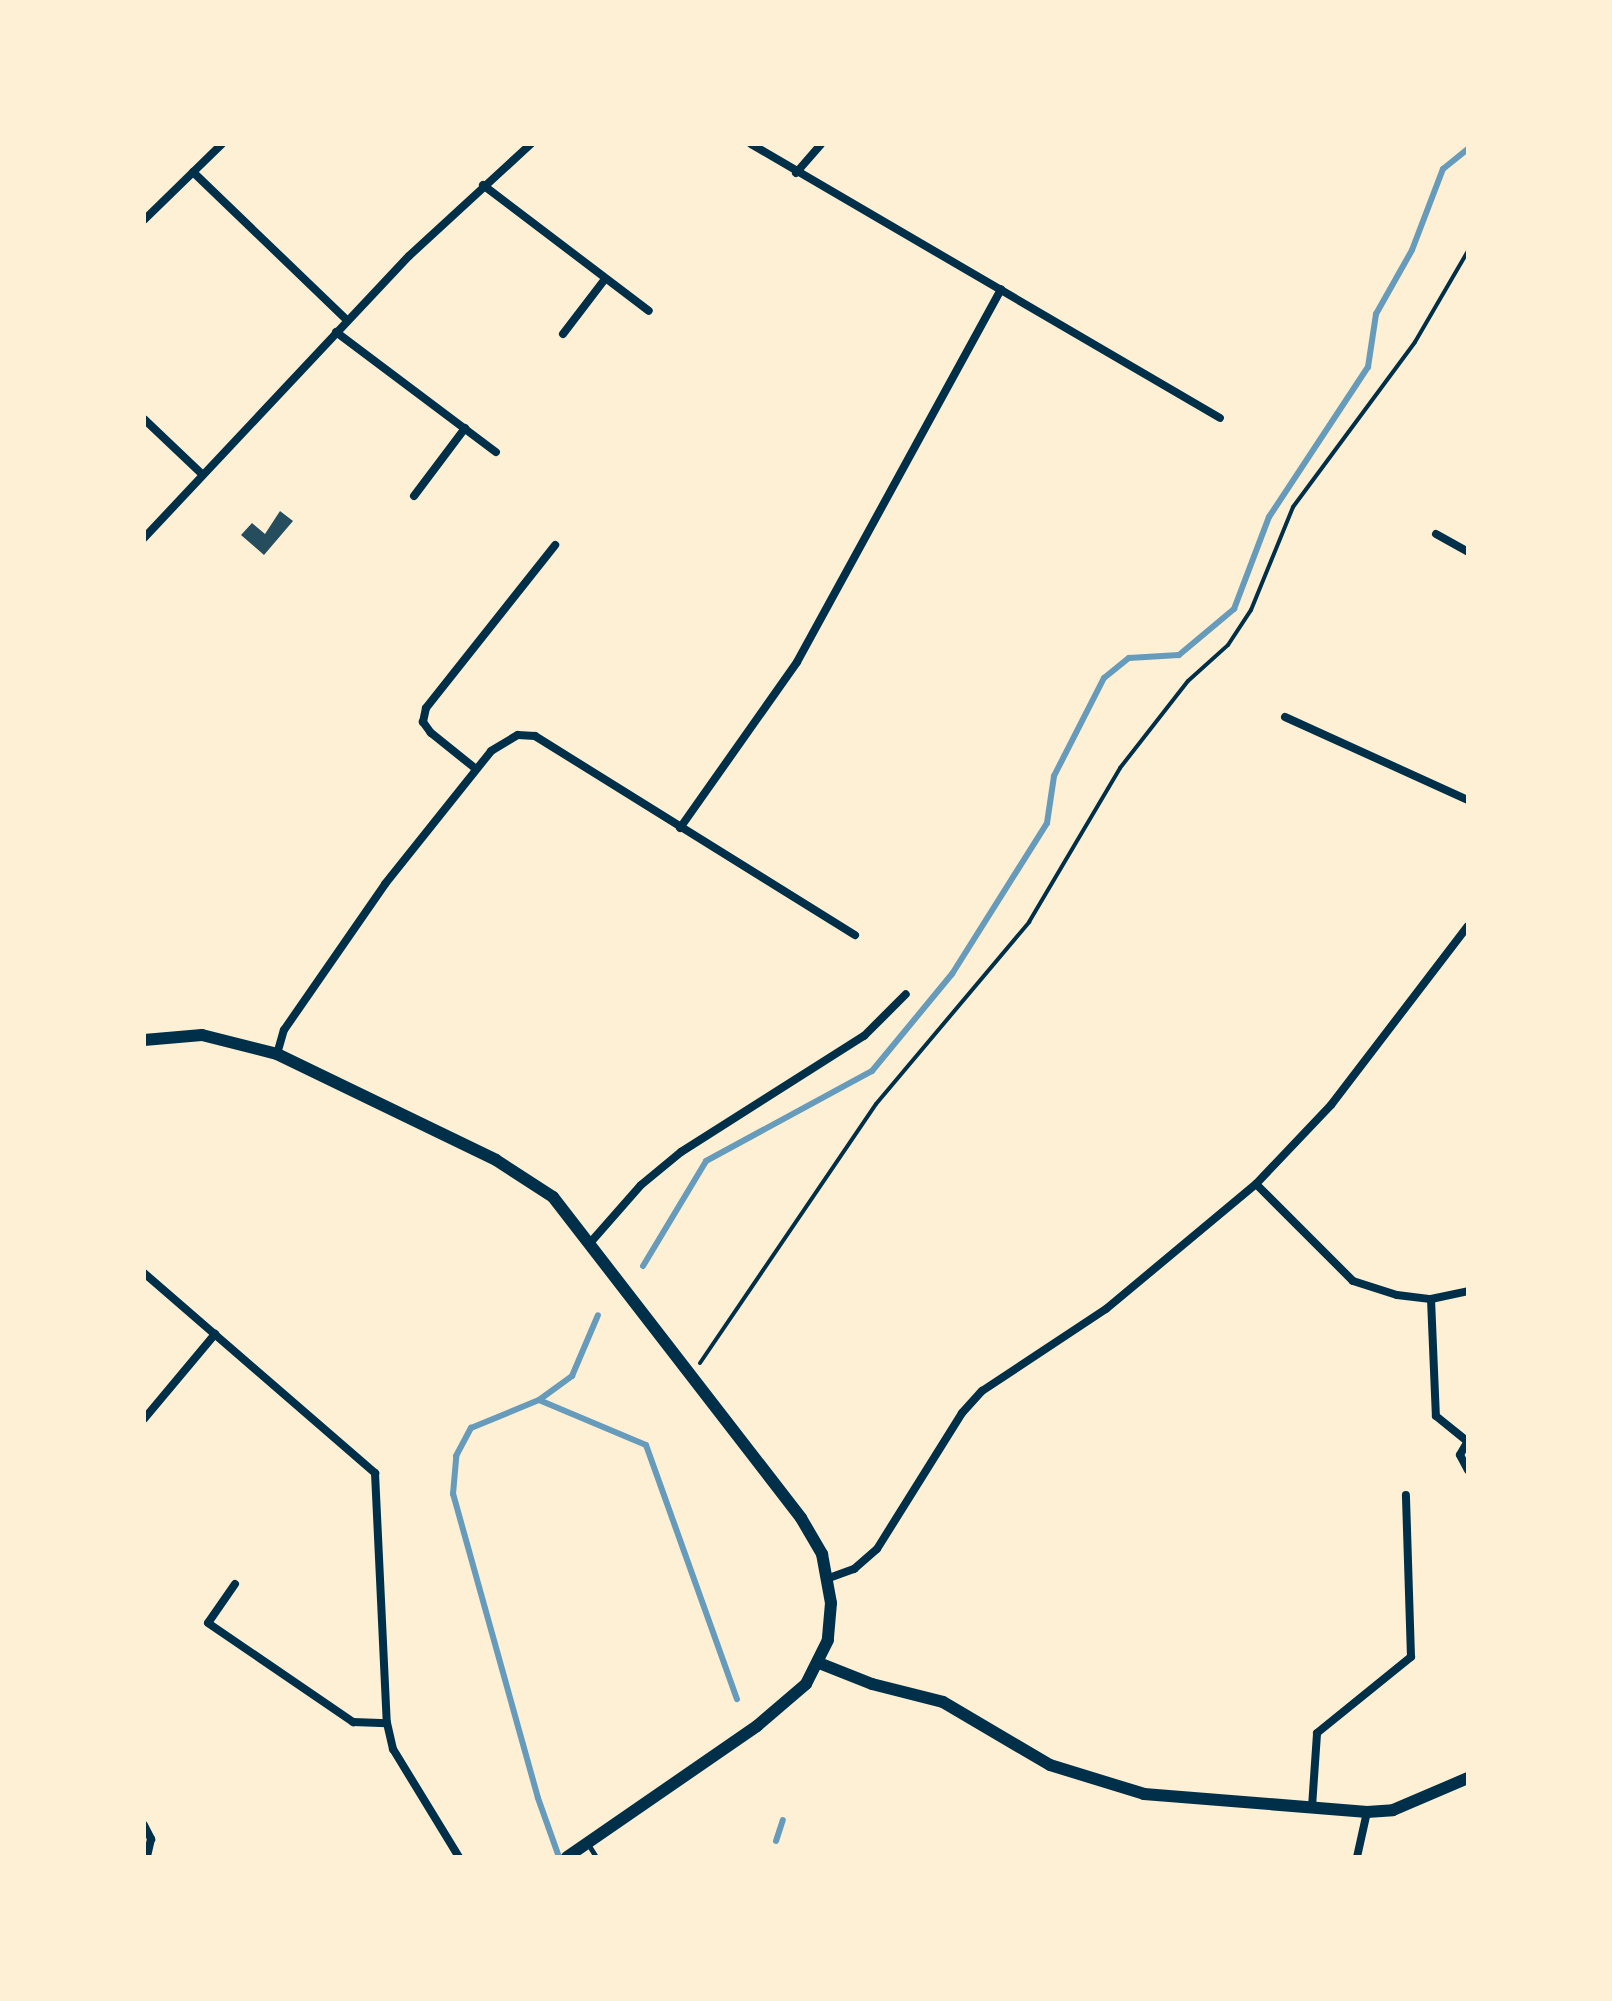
<!DOCTYPE html>
<style>
body{margin:0}
#map{position:relative;width:1612px;height:2001px;overflow:hidden;background:#fdf0d5;font-family:"Roboto Condensed",sans-serif}
div>[style]{position:absolute}
.stream>*{height:6px;margin:-3px;padding:0 3px;transform-origin:3px;border-radius:3px;background:#669bbc}
.building>*{inset:0;background:#264d5e}
.path>*{height:4px;margin:-2px;padding:0 2px;transform-origin:2px;border-radius:2px;background:#003049}
.service>*{height:5px;margin:-2.5px;padding:0 2.5px;transform-origin:2.5px;border-radius:2.5px;background:#003049}
.minor>*{height:8px;margin:-4px;padding:0 4px;transform-origin:4px;border-radius:4px;background:#003049}
.tertiary>*{height:12px;margin:-6px;padding:0 6px;transform-origin:6px;border-radius:6px;background:#003049}
span{translate:-50% -50%;white-space:nowrap;text-align:center;line-height:1.15;-webkit-text-stroke:8px #fdf0d5;paint-order:stroke}
.frame{position:absolute;inset:0;border:146px solid #fdf0d5;pointer-events:none}
</style>
<div id="map">
<div class="stream">
<div style="left:643px;top:1266px;width:122px;rotate:-59deg"></div>
<div style="left:706px;top:1161px;width:189px;rotate:-28.5deg"></div>
<div style="left:872px;top:1071px;width:126px;rotate:-50.5deg"></div>
<div style="left:952px;top:974px;width:178px;rotate:-57.8deg"></div>
<div style="left:1047px;top:823px;width:48px;rotate:-81.5deg"></div>
<div style="left:1054px;top:776px;width:110px;rotate:-63deg"></div>
<div style="left:1104px;top:678px;width:32px;rotate:-39deg"></div>
<div style="left:1129px;top:658px;width:50px;rotate:-3.4deg"></div>
<div style="left:1179px;top:655px;width:72px;rotate:-39.9deg"></div>
<div style="left:1234px;top:609px;width:98px;rotate:-69.2deg"></div>
<div style="left:1269px;top:517px;width:180px;rotate:-56.6deg"></div>
<div style="left:1368px;top:367px;width:54px;rotate:-81.4deg"></div>
<div style="left:1376px;top:314px;width:73px;rotate:-60.6deg"></div>
<div style="left:1412px;top:250px;width:87px;rotate:-69.1deg"></div>
<div style="left:1443px;top:169px;width:32px;rotate:-39deg"></div>
<div style="left:539px;top:1400px;width:116px;rotate:22.8deg"></div>
<div style="left:646px;top:1445px;width:270px;rotate:70.3deg"></div>
<div style="left:776px;top:1841px;width:22px;rotate:-72deg"></div>
<div style="left:559px;top:1857px;width:63px;rotate:-109.6deg"></div>
<div style="left:538px;top:1798px;width:316px;rotate:-105.6deg"></div>
<div style="left:453px;top:1494px;width:38px;rotate:-85deg"></div>
<div style="left:456px;top:1456px;width:32px;rotate:-62deg"></div>
<div style="left:471px;top:1428px;width:74px;rotate:-22.4deg"></div>
<div style="left:539px;top:1400px;width:41px;rotate:-36deg"></div>
<div style="left:572px;top:1376px;width:66px;rotate:-66.9deg"></div>
</div>
<div class="building">
<div style="clip-path:polygon(280px 511px,293px 521px,264px 555px,241px 535px,252px 523px,265px 534px)"></div>
</div>
<div class="path">
<div style="left:700px;top:1363px;width:313px;rotate:-55.8deg"></div>
<div style="left:876px;top:1104px;width:238px;rotate:-49.9deg"></div>
<div style="left:1029px;top:922px;width:179px;rotate:-59.4deg"></div>
<div style="left:1120px;top:768px;width:110px;rotate:-52deg"></div>
<div style="left:1188px;top:681px;width:54px;rotate:-42deg"></div>
<div style="left:1228px;top:645px;width:42px;rotate:-56.7deg"></div>
<div style="left:1251px;top:610px;width:111px;rotate:-67.8deg"></div>
<div style="left:1293px;top:507px;width:205px;rotate:-53.5deg"></div>
<div style="left:1415px;top:342px;width:105px;rotate:-59.8deg"></div>
</div>
<div class="service">
<div style="left:588px;top:1844px;width:15px;rotate:58deg"></div>
</div>
<div class="minor">
<div style="left:751px;top:144px;width:543px;rotate:30.29deg"></div>
<div style="left:193px;top:172px;width:214px;rotate:43.9deg"></div>
<div style="left:796px;top:173px;width:38px;rotate:-49deg"></div>
<div style="left:483px;top:185px;width:208px;rotate:37.2deg"></div>
<div style="left:144px;top:220px;width:109px;rotate:-44.3deg"></div>
<div style="left:336px;top:332px;width:200px;rotate:36.9deg"></div>
<div style="left:563px;top:334px;width:69px;rotate:-52.6deg"></div>
<div style="left:144px;top:419px;width:80px;rotate:43.5deg"></div>
<div style="left:414px;top:496px;width:85px;rotate:-53.1deg"></div>
<div style="left:1436px;top:534px;width:37px;rotate:29deg"></div>
<div style="left:144px;top:538px;width:387px;rotate:-46.8deg"></div>
<div style="left:409px;top:256px;width:166px;rotate:-42.6deg"></div>
<div style="left:1285px;top:717px;width:201px;rotate:24.4deg"></div>
<div style="left:476px;top:769px;width:58px;rotate:-141.3deg"></div>
<div style="left:431px;top:733px;width:14px;rotate:-126deg"></div>
<div style="left:423px;top:722px;width:14px;rotate:-78deg"></div>
<div style="left:426px;top:708px;width:208px;rotate:-51.6deg"></div>
<div style="left:680px;top:828px;width:203px;rotate:-54.8deg"></div>
<div style="left:797px;top:662px;width:425px;rotate:-61.3deg"></div>
<div style="left:277px;top:1054px;width:25px;rotate:-74deg"></div>
<div style="left:284px;top:1030px;width:178px;rotate:-55.3deg"></div>
<div style="left:385px;top:884px;width:170px;rotate:-51.4deg"></div>
<div style="left:491px;top:751px;width:31px;rotate:-31deg"></div>
<div style="left:518px;top:735px;width:17px;rotate:3deg"></div>
<div style="left:535px;top:736px;width:377px;rotate:31.9deg"></div>
<div style="left:1256px;top:1184px;width:137px;rotate:45deg"></div>
<div style="left:1353px;top:1281px;width:46px;rotate:17.7deg"></div>
<div style="left:1397px;top:1295px;width:34px;rotate:7deg"></div>
<div style="left:1431px;top:1299px;width:38px;rotate:-12deg"></div>
<div style="left:590px;top:1243px;width:77px;rotate:-48.7deg"></div>
<div style="left:641px;top:1185px;width:52px;rotate:-39.5deg"></div>
<div style="left:681px;top:1152px;width:217px;rotate:-32.4deg"></div>
<div style="left:864px;top:1036px;width:59px;rotate:-45deg"></div>
<div style="left:144px;top:1273px;width:306px;rotate:40.9deg"></div>
<div style="left:375px;top:1473px;width:250px;rotate:87.3deg"></div>
<div style="left:387px;top:1723px;width:27px;rotate:77deg"></div>
<div style="left:393px;top:1749px;width:127px;rotate:58.6deg"></div>
<div style="left:1431px;top:1299px;width:117px;rotate:87.6deg"></div>
<div style="left:1436px;top:1416px;width:40px;rotate:39deg"></div>
<div style="left:144px;top:1419px;width:111px;rotate:-50.1deg"></div>
<div style="left:1468px;top:1441px;width:16px;rotate:120deg"></div>
<div style="left:1460px;top:1455px;width:17px;rotate:62deg"></div>
<div style="left:829px;top:1578px;width:27px;rotate:-20deg"></div>
<div style="left:854px;top:1569px;width:30px;rotate:-41deg"></div>
<div style="left:877px;top:1549px;width:160px;rotate:-58deg"></div>
<div style="left:962px;top:1413px;width:30px;rotate:-48deg"></div>
<div style="left:982px;top:1391px;width:149px;rotate:-33.5deg"></div>
<div style="left:1106px;top:1309px;width:195px;rotate:-39.8deg"></div>
<div style="left:1256px;top:1184px;width:109px;rotate:-46.5deg"></div>
<div style="left:1331px;top:1105px;width:225px;rotate:-52.6deg"></div>
<div style="left:235px;top:1584px;width:47px;rotate:124.7deg"></div>
<div style="left:208px;top:1623px;width:176px;rotate:34.3deg"></div>
<div style="left:353px;top:1722px;width:34px;rotate:2deg"></div>
<div style="left:1312px;top:1807px;width:74px;rotate:-86.1deg"></div>
<div style="left:1317px;top:1733px;width:121px;rotate:-39deg"></div>
<div style="left:1411px;top:1657px;width:162px;rotate:-91.8deg"></div>
<div style="left:144px;top:1825px;width:16px;rotate:63deg"></div>
<div style="left:151px;top:1839px;width:18px;rotate:103deg"></div>
<div style="left:1357px;top:1857px;width:46px;rotate:-77.5deg"></div>
</div>
<div class="tertiary">
<div style="left:144px;top:1040px;width:58px;rotate:-4.9deg"></div>
<div style="left:202px;top:1035px;width:77px;rotate:14.2deg"></div>
<div style="left:277px;top:1054px;width:243px;rotate:25.8deg"></div>
<div style="left:496px;top:1160px;width:68px;rotate:33deg"></div>
<div style="left:553px;top:1197px;width:406px;rotate:52.3deg"></div>
<div style="left:801px;top:1518px;width:42px;rotate:59.7deg"></div>
<div style="left:822px;top:1554px;width:50px;rotate:79.6deg"></div>
<div style="left:831px;top:1603px;width:37px;rotate:95deg"></div>
<div style="left:828px;top:1640px;width:49px;rotate:116.6deg"></div>
<div style="left:806px;top:1684px;width:65px;rotate:139.4deg"></div>
<div style="left:757px;top:1726px;width:231px;rotate:145.4deg"></div>
<div style="left:819px;top:1663px;width:57px;rotate:21.6deg"></div>
<div style="left:872px;top:1684px;width:73px;rotate:14.2deg"></div>
<div style="left:943px;top:1702px;width:124px;rotate:30.5deg"></div>
<div style="left:1050px;top:1765px;width:98px;rotate:17.1deg"></div>
<div style="left:1144px;top:1794px;width:224px;rotate:4.6deg"></div>
<div style="left:1367px;top:1812px;width:26px;rotate:-4deg"></div>
<div style="left:1393px;top:1810px;width:82px;rotate:-23.1deg"></div>
</div>
<div class="frame"></div>
</div>
